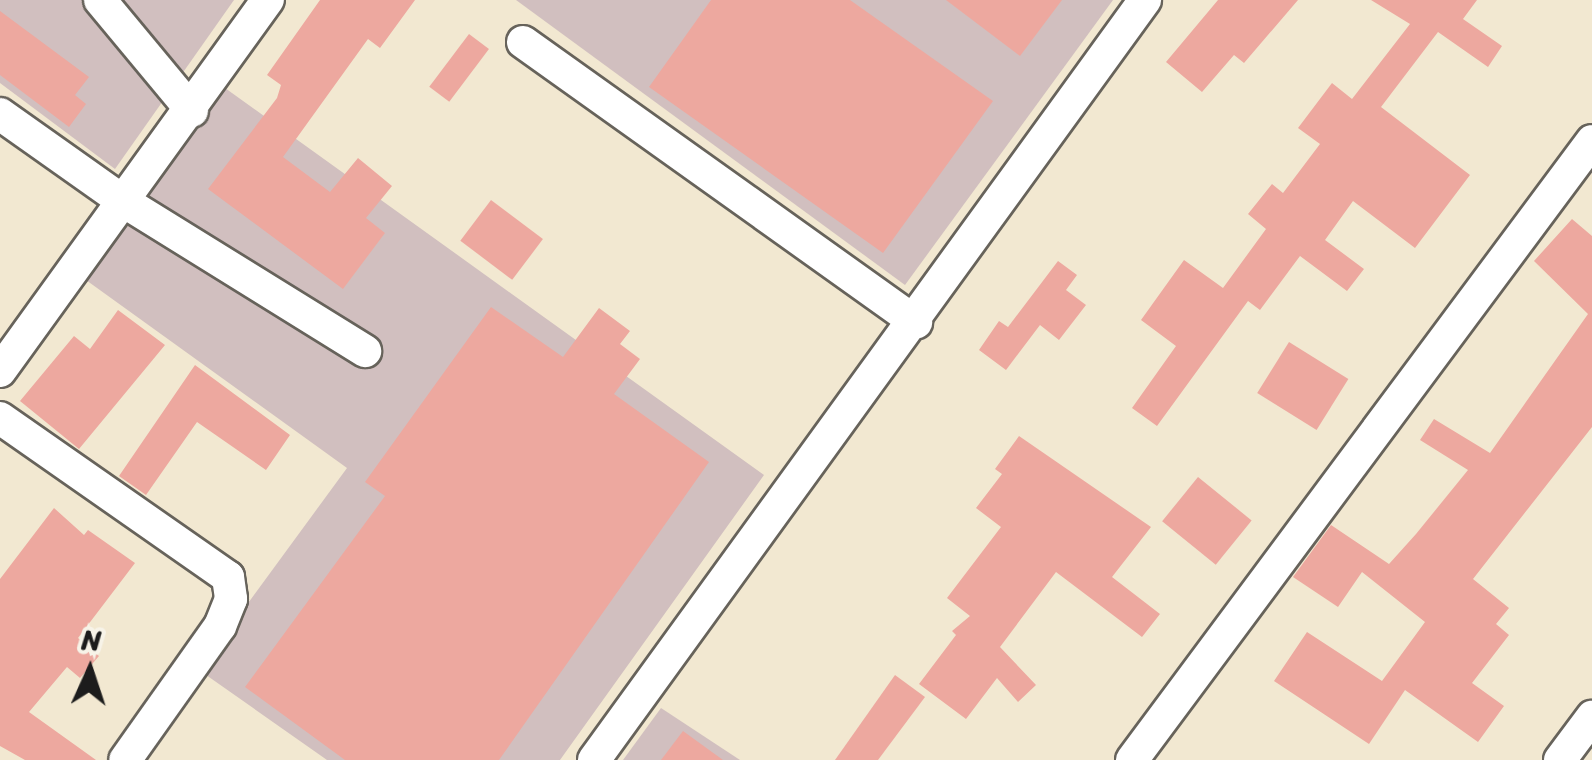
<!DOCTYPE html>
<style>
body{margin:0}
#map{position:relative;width:1592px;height:760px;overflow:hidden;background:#f2e8d1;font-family:Sriracha,sans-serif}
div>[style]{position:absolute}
.industrial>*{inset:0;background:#d1bfbf}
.building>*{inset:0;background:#eda89f;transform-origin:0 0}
.roads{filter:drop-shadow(2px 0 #67635b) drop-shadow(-2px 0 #67635b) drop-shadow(0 2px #67635b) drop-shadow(0 -2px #67635b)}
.minor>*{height:32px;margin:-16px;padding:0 16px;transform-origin:16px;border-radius:16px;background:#fff}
span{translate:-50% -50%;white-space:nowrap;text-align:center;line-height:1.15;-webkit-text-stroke:8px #f7f3e8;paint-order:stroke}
.north{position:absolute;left:40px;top:620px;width:100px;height:100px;-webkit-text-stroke:8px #f7f3e8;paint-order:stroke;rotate:3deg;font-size:28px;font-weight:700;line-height:40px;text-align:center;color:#1c1c1c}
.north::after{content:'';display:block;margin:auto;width:35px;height:45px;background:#1c1c1c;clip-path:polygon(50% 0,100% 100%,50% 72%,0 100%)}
</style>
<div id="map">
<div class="industrial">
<div style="clip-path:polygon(0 0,234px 0,115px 169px,0 83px)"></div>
<div style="clip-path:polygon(516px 0,1113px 0,905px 285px)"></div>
<div style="clip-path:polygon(225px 88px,764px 475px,560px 760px,327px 760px,199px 670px,347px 468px,79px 275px)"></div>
<div style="clip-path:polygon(661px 708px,740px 760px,623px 760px)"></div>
</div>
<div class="building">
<div style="clip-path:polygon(320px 0,415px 0,380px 48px,368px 39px,283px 157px,330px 192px,358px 158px,392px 186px,366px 218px,385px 233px,343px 289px,208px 189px,277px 98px,281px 85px,267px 75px)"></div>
<div style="clip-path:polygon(711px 0,850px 0,993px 101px,883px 253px,649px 87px)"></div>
<div style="clip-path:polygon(946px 0,1062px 0,1020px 56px)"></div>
<div style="clip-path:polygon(1218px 0,1298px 0,1244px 63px,1234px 55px,1202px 92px,1166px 62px)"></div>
<div style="clip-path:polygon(1371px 0,1477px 0,1463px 19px,1502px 46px,1488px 67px,1438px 32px,1381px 107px,1470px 175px,1415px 248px,1353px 201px,1325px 240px,1364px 269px,1347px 291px,1300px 256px,1260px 310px,1248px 301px,1157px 426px,1132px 408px,1176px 346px,1141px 320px,1184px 260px,1223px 288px,1266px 229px,1248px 214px,1272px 184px,1283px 193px,1320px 144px,1298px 128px,1332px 83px,1352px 99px,1410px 24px)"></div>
<div style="clip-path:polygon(0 11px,89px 77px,75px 95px,86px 104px,69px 127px,0 75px)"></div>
<div style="left:469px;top:34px;width:25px;height:66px;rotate:37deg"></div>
<div style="left:491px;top:200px;width:65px;height:51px;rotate:37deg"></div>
<div style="clip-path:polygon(1572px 219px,1592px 236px,1592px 427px,1473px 579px,1509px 608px,1496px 624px,1509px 635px,1472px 683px,1504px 706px,1478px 742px,1405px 690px,1369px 744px,1274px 681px,1307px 632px,1382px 681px,1425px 622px,1362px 572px,1338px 607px,1293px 577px,1331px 525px,1389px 564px,1416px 534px,1468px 470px,1420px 440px,1434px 419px,1490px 453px,1588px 314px,1534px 261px)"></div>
<div style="clip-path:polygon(1058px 261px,1077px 275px,1066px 290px,1086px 305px,1059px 340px,1040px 325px,1006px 370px,979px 350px,999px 321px,1008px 327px)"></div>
<div style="clip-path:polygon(491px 307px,563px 357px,599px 308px,630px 331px,620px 344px,640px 359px,614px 394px,709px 462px,499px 760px,345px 760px,245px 687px,385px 496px,365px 482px)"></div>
<div style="clip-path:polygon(118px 310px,165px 345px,79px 449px,20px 401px,74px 336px,90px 349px)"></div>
<div style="left:1289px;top:342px;width:70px;height:60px;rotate:32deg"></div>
<div style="clip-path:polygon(195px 365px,290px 435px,266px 470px,197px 422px,146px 495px,119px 476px)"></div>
<div style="clip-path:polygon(1019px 436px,1151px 527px,1112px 577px,1160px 614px,1142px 637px,1056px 572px,1000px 647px,1036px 685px,1018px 702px,997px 678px,966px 719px,919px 684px,956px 635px,952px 631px,970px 616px,947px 598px,1001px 527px,976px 508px,1002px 474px,995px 469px)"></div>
<div style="left:1198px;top:477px;width:69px;height:57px;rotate:39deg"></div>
<div style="clip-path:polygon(54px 508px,84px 535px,88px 530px,135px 563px,78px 638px,99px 656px,80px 678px,67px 667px,29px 712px,96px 760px,25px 760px,0 746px,0 579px)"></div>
<div style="clip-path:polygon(895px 675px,925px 697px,878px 760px,835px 760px)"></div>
<div style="clip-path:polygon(683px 731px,723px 760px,661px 760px)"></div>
</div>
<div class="roads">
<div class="minor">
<div style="left:100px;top:0;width:144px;rotate:50.3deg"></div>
<div style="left:523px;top:42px;width:483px;rotate:35.5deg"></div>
<div style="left:0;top:114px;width:151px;rotate:35.3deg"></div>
<div style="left:123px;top:201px;width:285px;rotate:31.8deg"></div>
<div style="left:0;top:371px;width:458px;rotate:-54.2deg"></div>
<div style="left:0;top:418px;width:278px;rotate:34.9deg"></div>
<div style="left:228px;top:577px;width:22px;rotate:82deg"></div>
<div style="left:231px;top:599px;width:29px;rotate:112deg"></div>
<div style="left:220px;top:626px;width:164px;rotate:125.3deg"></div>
<div style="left:594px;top:760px;width:939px;rotate:-54.06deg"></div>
<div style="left:1132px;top:760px;width:771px;rotate:-53.38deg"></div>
<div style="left:1560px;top:760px;width:54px;rotate:-53.3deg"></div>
</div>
</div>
<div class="north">N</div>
</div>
